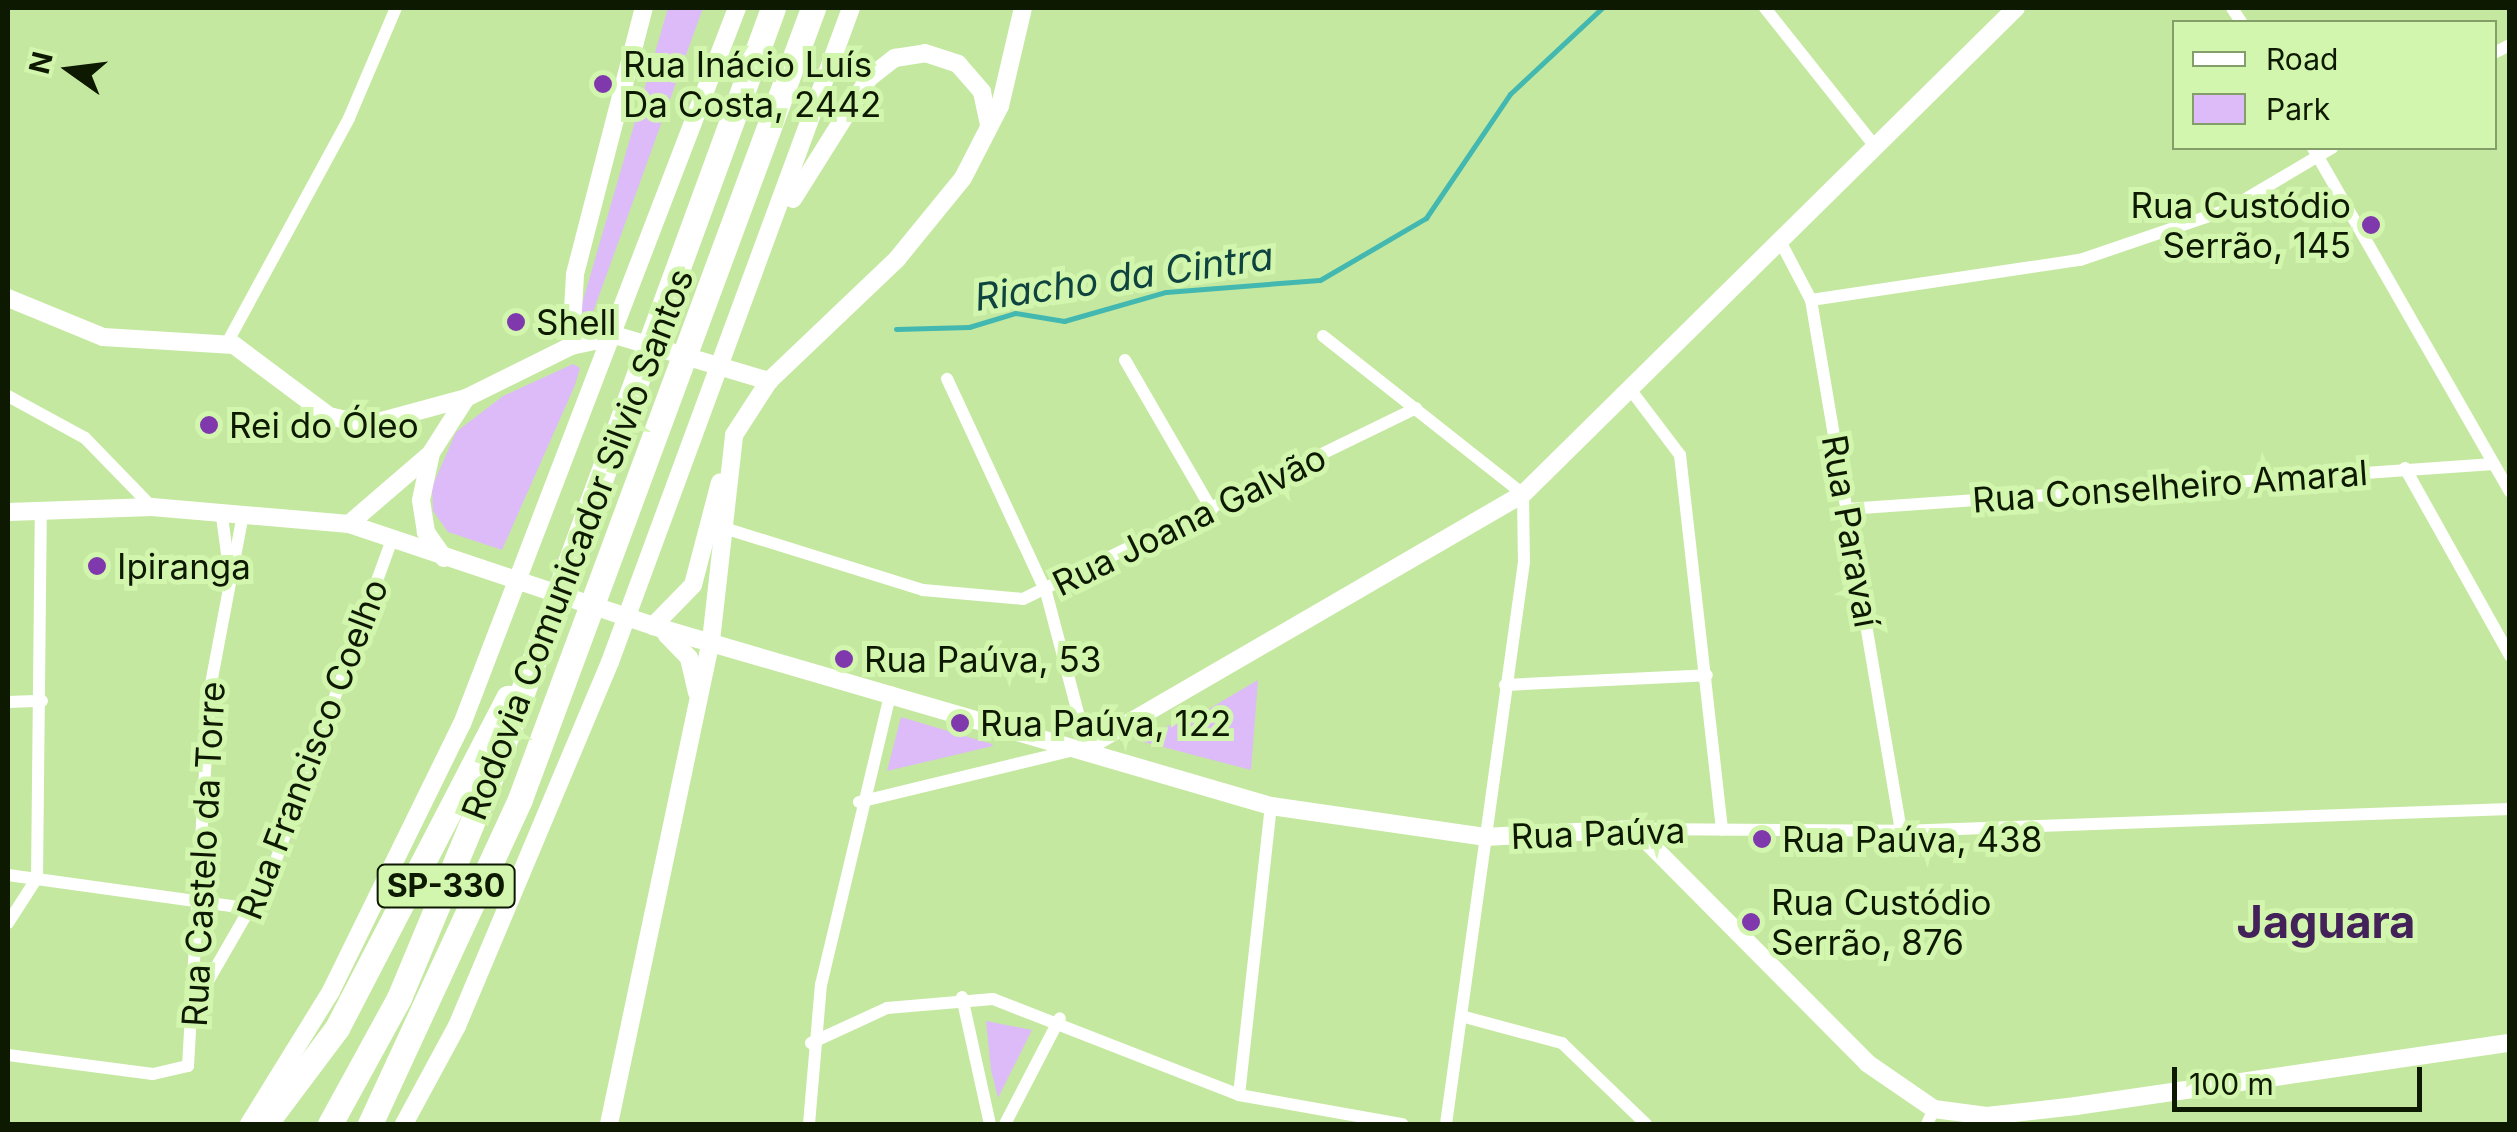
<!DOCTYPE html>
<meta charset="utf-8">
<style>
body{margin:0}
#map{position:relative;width:2517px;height:1132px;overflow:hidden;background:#c5e8a0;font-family:Inter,sans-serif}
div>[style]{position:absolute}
.green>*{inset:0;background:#dcbbf8}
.stream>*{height:5px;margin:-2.5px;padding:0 2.5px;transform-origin:2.5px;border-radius:2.5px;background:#42b8b0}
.street>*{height:12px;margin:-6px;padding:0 6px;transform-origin:6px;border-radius:6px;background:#fff}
.secondary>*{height:18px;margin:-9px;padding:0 9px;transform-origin:9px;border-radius:9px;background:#fff}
.highway>*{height:25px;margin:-12.5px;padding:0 12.5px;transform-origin:12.5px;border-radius:12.5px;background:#fff}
.dots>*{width:28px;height:28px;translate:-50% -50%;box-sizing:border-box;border:5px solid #d2f6ad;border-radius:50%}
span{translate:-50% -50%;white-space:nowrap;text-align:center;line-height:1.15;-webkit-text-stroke:10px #d2f6ad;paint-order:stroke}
.shield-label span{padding:2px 8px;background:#d2f6ad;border:2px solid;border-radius:8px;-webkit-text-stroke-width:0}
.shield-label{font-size:32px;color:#0d1900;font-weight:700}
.poi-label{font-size:35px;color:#0d1900}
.left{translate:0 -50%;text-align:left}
.right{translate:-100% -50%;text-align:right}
.street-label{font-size:35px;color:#0d1900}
.water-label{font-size:38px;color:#0f4340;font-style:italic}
.district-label{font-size:45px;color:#432159;font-weight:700}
.frame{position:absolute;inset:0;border:10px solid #0d1900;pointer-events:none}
.legend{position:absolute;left:2172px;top:20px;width:325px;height:130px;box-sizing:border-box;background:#d2f6ad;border:2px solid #839e68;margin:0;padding:12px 18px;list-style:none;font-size:30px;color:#0d1900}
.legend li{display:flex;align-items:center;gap:20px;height:50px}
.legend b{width:50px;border:2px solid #839e68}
.north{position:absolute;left:20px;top:20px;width:100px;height:100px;-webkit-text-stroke:8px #d2f6ad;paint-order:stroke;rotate:284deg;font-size:28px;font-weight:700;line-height:40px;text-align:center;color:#0d1900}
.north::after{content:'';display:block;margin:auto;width:35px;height:45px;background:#0d1900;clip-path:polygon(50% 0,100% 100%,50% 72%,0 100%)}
.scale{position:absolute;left:2172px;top:1067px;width:250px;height:45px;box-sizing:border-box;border:5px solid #0d1900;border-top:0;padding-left:12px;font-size:30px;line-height:35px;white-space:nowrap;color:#0d1900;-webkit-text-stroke:8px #d2f6ad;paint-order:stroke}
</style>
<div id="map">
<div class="green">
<div style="clip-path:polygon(668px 8px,703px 8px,592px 315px,579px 314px)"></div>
<div style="clip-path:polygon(573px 364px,580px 368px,575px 385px,502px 550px,448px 532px,433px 511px,432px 487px,456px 432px,503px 396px)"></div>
<div style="clip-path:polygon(1258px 680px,1251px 770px,1136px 740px,1212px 707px)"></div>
<div style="clip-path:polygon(901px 717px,992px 744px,993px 746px,887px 771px)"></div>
<div style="clip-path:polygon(986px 1021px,1032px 1030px,998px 1098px,991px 1070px)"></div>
</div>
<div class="stream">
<div style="left:896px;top:329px;width:73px;rotate:-1.6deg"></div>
<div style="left:969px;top:327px;width:48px;rotate:-16.9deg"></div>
<div style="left:1015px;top:313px;width:50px;rotate:9.3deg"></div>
<div style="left:1064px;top:321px;width:106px;rotate:-15.9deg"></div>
<div style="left:1166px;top:292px;width:154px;rotate:-4.5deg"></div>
<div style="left:1320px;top:280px;width:123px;rotate:-30.3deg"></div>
<div style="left:1426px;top:218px;width:150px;rotate:-55.9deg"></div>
<div style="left:1510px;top:94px;width:126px;rotate:-43.1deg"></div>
</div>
<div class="street">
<div style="left:1765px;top:8px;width:175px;rotate:51.5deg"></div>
<div style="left:2232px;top:8px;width:17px;rotate:57deg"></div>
<div style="left:2494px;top:53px;width:18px;rotate:-27deg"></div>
<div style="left:2313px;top:148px;width:396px;rotate:60.2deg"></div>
<div style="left:1779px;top:239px;width:69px;rotate:62.3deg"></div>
<div style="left:1811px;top:300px;width:539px;rotate:80.38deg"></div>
<div style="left:1811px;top:300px;width:272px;rotate:-8.5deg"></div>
<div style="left:2080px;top:260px;width:155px;rotate:-18.8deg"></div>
<div style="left:2227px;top:210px;width:122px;rotate:-30.6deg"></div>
<div style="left:1323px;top:336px;width:255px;rotate:38.3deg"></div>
<div style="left:1523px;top:494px;width:68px;rotate:89.2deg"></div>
<div style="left:1524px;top:562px;width:567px;rotate:97.9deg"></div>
<div style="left:227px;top:343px;width:256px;rotate:-61.5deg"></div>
<div style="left:349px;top:118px;width:120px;rotate:-66.9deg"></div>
<div style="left:1125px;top:360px;width:173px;rotate:59.9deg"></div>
<div style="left:1630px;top:389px;width:83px;rotate:52.9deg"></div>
<div style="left:1680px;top:455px;width:377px;rotate:83.6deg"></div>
<div style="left:8px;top:396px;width:88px;rotate:28.6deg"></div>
<div style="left:85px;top:438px;width:96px;rotate:45.8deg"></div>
<div style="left:2405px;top:468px;width:215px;rotate:60.8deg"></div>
<div style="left:1847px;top:509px;width:648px;rotate:-3.98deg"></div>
<div style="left:222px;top:517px;width:44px;rotate:82.2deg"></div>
<div style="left:724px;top:528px;width:208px;rotate:17.3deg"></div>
<div style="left:923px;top:590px;width:100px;rotate:5.1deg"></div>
<div style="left:1023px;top:599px;width:437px;rotate:-25.9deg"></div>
<div style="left:1505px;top:685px;width:202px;rotate:-2.8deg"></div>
<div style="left:8px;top:702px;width:34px;rotate:-2deg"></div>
<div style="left:859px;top:802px;width:235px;rotate:-13.6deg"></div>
<div style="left:1087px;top:747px;width:160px;rotate:-104.8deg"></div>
<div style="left:1046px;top:592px;width:235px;rotate:-114.9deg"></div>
<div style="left:1635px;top:829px;width:266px;rotate:0.4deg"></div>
<div style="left:1901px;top:831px;width:609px;rotate:-2.07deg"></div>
<div style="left:8px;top:875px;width:247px;rotate:7.9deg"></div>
<div style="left:8px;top:923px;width:54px;rotate:-57.2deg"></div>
<div style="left:37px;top:878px;width:364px;rotate:-89.4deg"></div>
<div style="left:962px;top:997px;width:130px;rotate:77.6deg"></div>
<div style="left:196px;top:1002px;width:155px;rotate:-60.1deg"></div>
<div style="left:273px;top:868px;width:347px;rotate:-70.1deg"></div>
<div style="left:1461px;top:1016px;width:105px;rotate:15deg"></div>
<div style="left:1562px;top:1043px;width:117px;rotate:44deg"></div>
<div style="left:811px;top:1043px;width:84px;rotate:-24.7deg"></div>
<div style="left:887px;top:1008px;width:106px;rotate:-4.9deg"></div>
<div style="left:993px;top:999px;width:264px;rotate:21.3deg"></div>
<div style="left:1239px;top:1095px;width:166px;rotate:10.1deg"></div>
<div style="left:8px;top:1055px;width:146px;rotate:7.5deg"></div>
<div style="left:153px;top:1074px;width:36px;rotate:-13deg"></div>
<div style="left:188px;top:1066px;width:378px;rotate:-86.7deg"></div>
<div style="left:210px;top:689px;width:172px;rotate:-79.3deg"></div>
<div style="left:1239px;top:1095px;width:291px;rotate:-83.7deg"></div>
<div style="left:809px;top:1124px;width:140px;rotate:-85.1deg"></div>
<div style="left:821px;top:985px;width:301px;rotate:-76.6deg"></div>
<div style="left:1005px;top:1124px;width:119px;rotate:-62.6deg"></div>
<div style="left:1927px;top:1124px;width:17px;rotate:-65deg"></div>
</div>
<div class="secondary">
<div style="left:793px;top:199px;width:143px;rotate:-57.9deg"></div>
<div style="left:869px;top:78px;width:33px;rotate:-38deg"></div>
<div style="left:895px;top:58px;width:30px;rotate:-9deg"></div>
<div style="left:925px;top:53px;width:35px;rotate:18deg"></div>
<div style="left:958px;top:64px;width:37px;rotate:49deg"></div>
<div style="left:982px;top:92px;width:35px;rotate:78deg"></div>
<div style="left:8px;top:298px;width:103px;rotate:22.3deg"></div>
<div style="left:103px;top:337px;width:131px;rotate:3.5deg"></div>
<div style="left:234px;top:345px;width:119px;rotate:36.8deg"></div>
<div style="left:329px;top:416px;width:39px;rotate:13deg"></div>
<div style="left:367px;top:425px;width:103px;rotate:-15.3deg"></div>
<div style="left:466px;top:398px;width:117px;rotate:-26.3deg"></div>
<div style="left:571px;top:346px;width:48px;rotate:-12deg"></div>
<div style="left:618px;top:336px;width:158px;rotate:16.6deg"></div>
<div style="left:571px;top:346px;width:72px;rotate:-86.8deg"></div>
<div style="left:575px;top:274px;width:275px;rotate:-75.5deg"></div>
<div style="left:8px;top:512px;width:144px;rotate:-2deg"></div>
<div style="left:152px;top:507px;width:198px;rotate:4.9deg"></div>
<div style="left:349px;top:524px;width:321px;rotate:18.5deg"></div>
<div style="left:653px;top:626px;width:644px;rotate:16.24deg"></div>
<div style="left:1271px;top:806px;width:216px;rotate:8.2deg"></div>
<div style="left:1485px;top:837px;width:150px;rotate:-3.1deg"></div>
<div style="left:1635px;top:829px;width:330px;rotate:45.2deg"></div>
<div style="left:1867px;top:1063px;width:81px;rotate:34.5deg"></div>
<div style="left:1934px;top:1109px;width:53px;rotate:7.5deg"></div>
<div style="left:1987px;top:1116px;width:90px;rotate:-6.4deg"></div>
<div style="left:2076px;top:1106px;width:439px;rotate:-8.3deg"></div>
<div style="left:349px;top:524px;width:104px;rotate:-40.7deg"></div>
<div style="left:444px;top:558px;width:32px;rotate:-125deg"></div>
<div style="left:426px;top:532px;width:32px;rotate:-99deg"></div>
<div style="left:421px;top:500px;width:48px;rotate:-78deg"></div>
<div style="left:431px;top:453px;width:65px;rotate:-57.5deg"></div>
<div style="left:653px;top:626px;width:57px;rotate:-45.7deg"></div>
<div style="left:693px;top:585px;width:106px;rotate:-75.3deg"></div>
<div style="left:666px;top:634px;width:33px;rotate:46deg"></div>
<div style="left:689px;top:658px;width:35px;rotate:77deg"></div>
<div style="left:1087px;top:747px;width:504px;rotate:-30.13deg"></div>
<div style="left:1523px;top:494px;width:692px;rotate:-44.59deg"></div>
<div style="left:249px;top:1124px;width:156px;rotate:-58.3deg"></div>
<div style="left:331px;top:991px;width:297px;rotate:-63.9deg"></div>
<div style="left:462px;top:724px;width:767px;rotate:-68.99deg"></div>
<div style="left:404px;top:1124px;width:111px;rotate:-61.6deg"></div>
<div style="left:457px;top:1026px;width:395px;rotate:-67.2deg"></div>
<div style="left:610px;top:662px;width:697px;rotate:-69.77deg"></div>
<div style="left:609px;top:1124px;width:494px;rotate:-78.1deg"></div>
<div style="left:711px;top:641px;width:207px;rotate:-83.6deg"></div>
<div style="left:734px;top:435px;width:64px;rotate:-57.1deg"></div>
<div style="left:769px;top:381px;width:177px;rotate:-43.6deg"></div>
<div style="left:897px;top:259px;width:104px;rotate:-50.8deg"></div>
<div style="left:963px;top:178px;width:81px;rotate:-62.8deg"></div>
<div style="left:1000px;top:106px;width:101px;rotate:-76.8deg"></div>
</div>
<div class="highway">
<div style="left:265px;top:1124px;width:120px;rotate:-53.1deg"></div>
<div style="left:337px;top:1028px;width:372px;rotate:-62.6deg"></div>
<div style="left:330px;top:1124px;width:144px;rotate:-61.3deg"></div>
<div style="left:399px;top:998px;width:250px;rotate:-67.4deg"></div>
<div style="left:495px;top:767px;width:808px;rotate:-69.88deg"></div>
<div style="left:370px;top:1124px;width:358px;rotate:-65.2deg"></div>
<div style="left:520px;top:799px;width:844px;rotate:-69.67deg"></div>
</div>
<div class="dots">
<div style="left:603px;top:84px;background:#7f39ac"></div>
<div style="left:2371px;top:225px;background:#7f39ac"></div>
<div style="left:516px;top:322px;background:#7f39ac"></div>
<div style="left:209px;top:425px;background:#7f39ac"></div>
<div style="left:97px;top:566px;background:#7f39ac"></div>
<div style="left:844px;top:659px;background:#7f39ac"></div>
<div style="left:960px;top:723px;background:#7f39ac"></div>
<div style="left:1762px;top:839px;background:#7f39ac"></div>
<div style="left:1751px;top:922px;background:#7f39ac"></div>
</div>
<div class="shield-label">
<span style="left:446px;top:886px">SP-330</span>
</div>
<div class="poi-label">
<span class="left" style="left:623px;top:84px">Rua Inácio Luís<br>Da Costa, 2442</span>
<span class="right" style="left:2351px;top:225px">Rua Custódio<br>Serrão, 145</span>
<span class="left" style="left:536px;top:322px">Shell</span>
<span class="left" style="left:229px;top:425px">Rei do Óleo</span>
<span class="left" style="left:117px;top:566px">Ipiranga</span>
<span class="left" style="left:864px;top:659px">Rua Paúva, 53</span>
<span class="left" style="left:980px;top:723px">Rua Paúva, 122</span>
<span class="left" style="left:1782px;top:839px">Rua Paúva, 438</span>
<span class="left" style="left:1771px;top:922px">Rua Custódio<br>Serrão, 876</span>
</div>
<div class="street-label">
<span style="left:2170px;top:486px;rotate:-4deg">Rua Conselheiro Amaral</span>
<span style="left:1189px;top:520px;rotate:-26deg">Rua Joana Galvão</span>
<span style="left:1851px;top:531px;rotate:80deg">Rua Paravaí</span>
<span style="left:577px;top:544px;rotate:-69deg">Rodovia Comunicador Silvio Santos</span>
<span style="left:312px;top:749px;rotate:-69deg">Rua Francisco Coelho</span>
<span style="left:1598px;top:833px;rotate:-2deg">Rua Paúva</span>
<span style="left:203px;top:854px;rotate:-87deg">Rua Castelo da Torre</span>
</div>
<div class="water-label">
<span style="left:1124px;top:277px;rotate:-8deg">Riacho da Cintra</span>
</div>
<div class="district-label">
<span style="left:2326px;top:922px">Jaguara</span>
</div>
<div class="frame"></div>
<ul class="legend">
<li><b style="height:12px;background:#fff"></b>Road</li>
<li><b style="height:28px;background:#dcbbf8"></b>Park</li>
</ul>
<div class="north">N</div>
<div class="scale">100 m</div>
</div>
